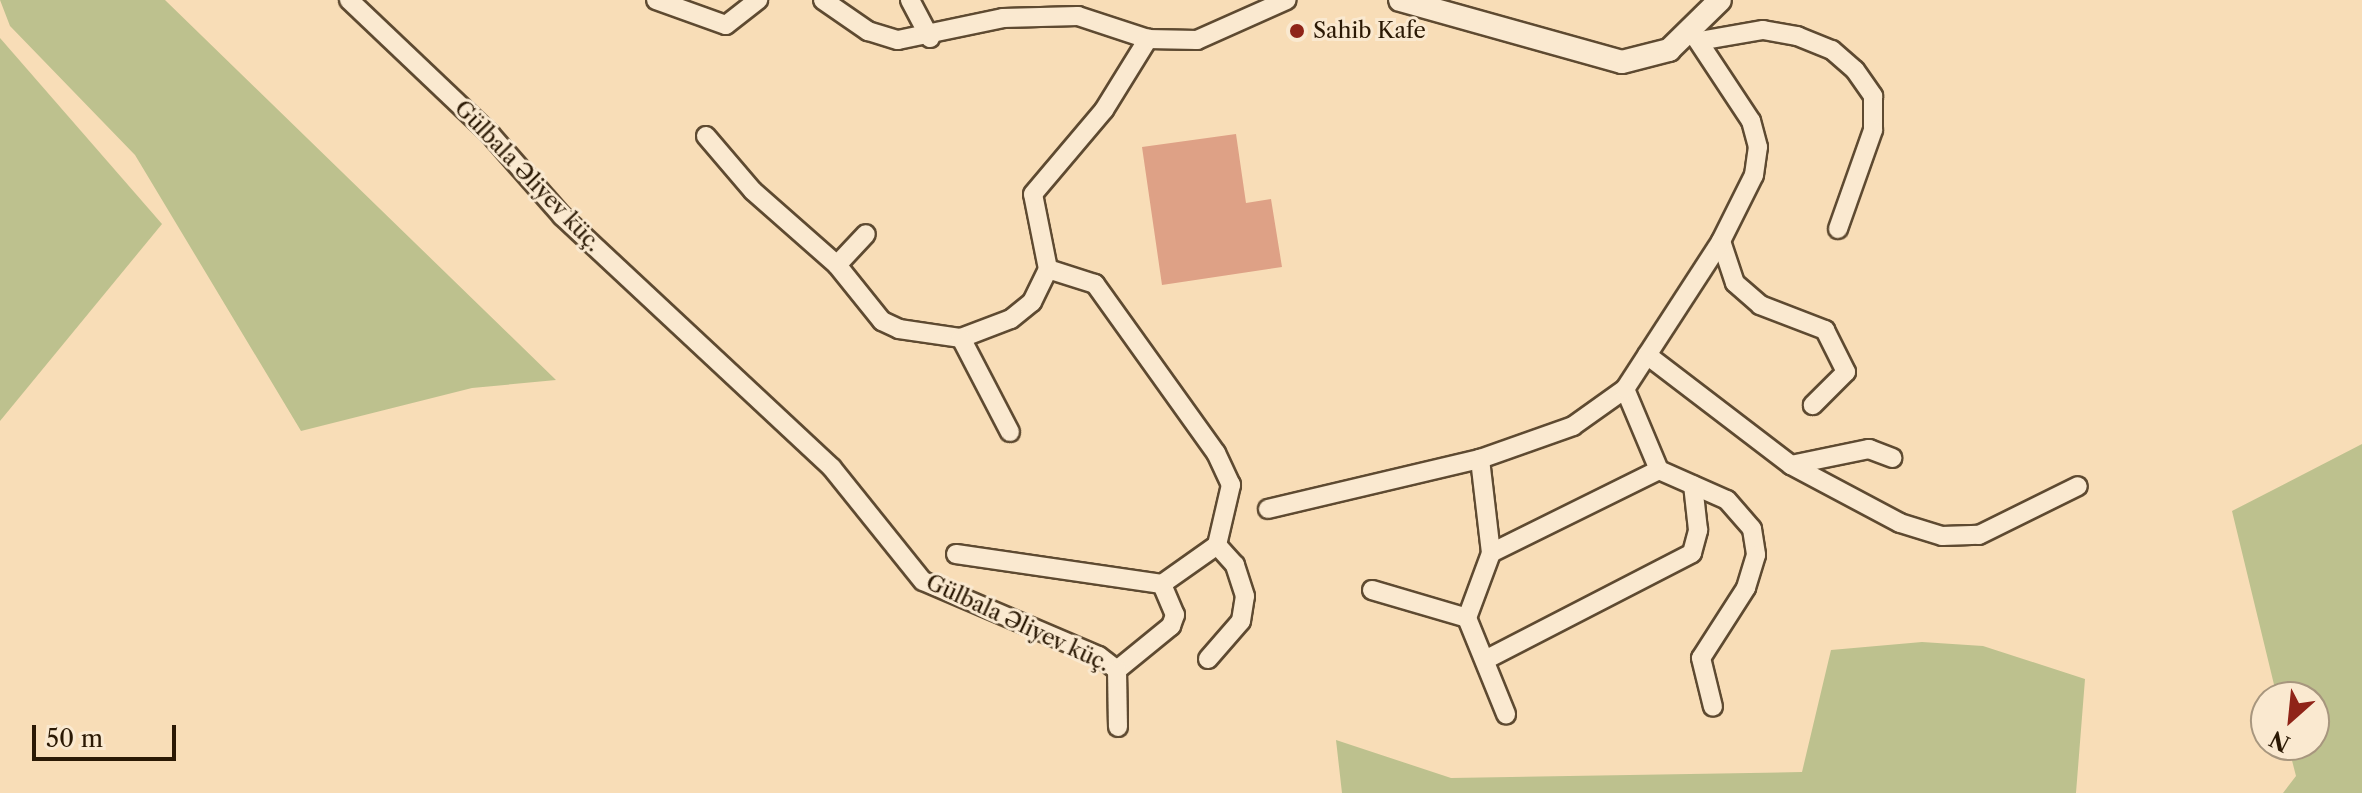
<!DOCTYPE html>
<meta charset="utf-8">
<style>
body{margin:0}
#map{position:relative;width:2362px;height:793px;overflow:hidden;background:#f8ddb7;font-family:"Libre Caslon Text",serif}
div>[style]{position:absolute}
.green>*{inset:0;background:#bdc18e}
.building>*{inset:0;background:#dea186}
.roads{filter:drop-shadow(2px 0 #5e4a31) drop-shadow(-2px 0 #5e4a31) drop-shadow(0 2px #5e4a31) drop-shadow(0 -2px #5e4a31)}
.minor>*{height:18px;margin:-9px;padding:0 9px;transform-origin:9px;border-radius:9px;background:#fae9d0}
.tertiary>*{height:22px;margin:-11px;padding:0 11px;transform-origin:11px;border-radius:11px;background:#fae9d0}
.dots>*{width:22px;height:22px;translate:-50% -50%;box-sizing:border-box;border:4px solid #fae9d0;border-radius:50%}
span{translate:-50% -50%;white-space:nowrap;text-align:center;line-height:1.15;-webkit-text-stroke:6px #fae9d0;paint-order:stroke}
.poi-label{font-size:22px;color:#2b1904}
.left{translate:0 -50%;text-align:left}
.street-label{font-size:22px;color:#2b1904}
.north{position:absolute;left:2250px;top:681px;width:80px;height:80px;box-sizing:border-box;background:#fae9d0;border:2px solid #a7967e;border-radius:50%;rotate:207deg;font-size:22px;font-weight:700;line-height:32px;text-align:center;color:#2b1904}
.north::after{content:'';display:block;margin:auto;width:28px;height:36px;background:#8f2418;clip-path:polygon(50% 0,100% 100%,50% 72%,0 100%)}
.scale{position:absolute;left:32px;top:725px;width:144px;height:36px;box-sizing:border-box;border:4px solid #2b1904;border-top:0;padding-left:10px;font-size:24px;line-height:28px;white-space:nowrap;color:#2b1904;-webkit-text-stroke:6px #fae9d0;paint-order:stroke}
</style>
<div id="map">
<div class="green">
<div style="clip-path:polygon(0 0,165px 0,556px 380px,472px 388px,301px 431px,135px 155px,10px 26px)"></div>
<div style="clip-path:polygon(0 38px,162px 224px,0 421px)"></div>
<div style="clip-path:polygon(2362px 444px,2362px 793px,2283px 793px,2296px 776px,2288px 745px,2314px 745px,2314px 697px,2277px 697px,2232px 511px)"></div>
<div style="clip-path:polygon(1922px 642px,1983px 646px,2085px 679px,2076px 793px,1342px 793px,1336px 740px,1451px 778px,1802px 772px,1831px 650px)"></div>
</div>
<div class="building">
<div style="clip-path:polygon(1236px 134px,1246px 203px,1271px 199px,1282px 267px,1162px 285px,1142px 147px)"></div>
</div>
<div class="roads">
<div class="minor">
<div style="left:349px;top:0;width:195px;rotate:43.5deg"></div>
<div style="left:490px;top:134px;width:109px;rotate:48.7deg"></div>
<div style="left:562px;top:216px;width:369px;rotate:43deg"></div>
<div style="left:832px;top:468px;width:145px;rotate:51.2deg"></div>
<div style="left:923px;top:581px;width:191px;rotate:23.1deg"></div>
<div style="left:1099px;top:656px;width:23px;rotate:38deg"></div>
<div style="left:656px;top:0;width:74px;rotate:19.7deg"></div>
<div style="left:726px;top:25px;width:41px;rotate:-38deg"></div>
<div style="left:823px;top:0;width:55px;rotate:34.6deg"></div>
<div style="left:868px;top:31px;width:31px;rotate:17deg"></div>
<div style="left:898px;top:40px;width:107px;rotate:-11.8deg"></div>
<div style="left:1003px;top:18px;width:75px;rotate:-1.5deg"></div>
<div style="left:1078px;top:16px;width:74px;rotate:18.2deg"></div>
<div style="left:910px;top:0;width:43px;rotate:62.2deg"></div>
<div style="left:1705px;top:40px;width:59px;rotate:-9.8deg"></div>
<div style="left:1763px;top:30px;width:35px;rotate:10deg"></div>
<div style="left:1797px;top:36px;width:38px;rotate:22deg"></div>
<div style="left:1832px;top:50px;width:30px;rotate:41deg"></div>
<div style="left:1855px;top:70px;width:32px;rotate:55deg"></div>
<div style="left:1873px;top:96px;width:34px;rotate:90deg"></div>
<div style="left:1873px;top:130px;width:105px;rotate:109.5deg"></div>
<div style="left:706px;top:136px;width:72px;rotate:49.5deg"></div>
<div style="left:753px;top:191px;width:112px;rotate:41.4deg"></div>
<div style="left:837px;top:265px;width:72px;rotate:51.2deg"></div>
<div style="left:882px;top:321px;width:19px;rotate:25deg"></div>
<div style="left:899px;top:329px;width:63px;rotate:8.3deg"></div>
<div style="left:961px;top:338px;width:53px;rotate:-20.8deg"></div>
<div style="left:1011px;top:319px;width:27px;rotate:-39deg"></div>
<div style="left:1032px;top:302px;width:37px;rotate:-64deg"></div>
<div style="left:1721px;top:241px;width:44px;rotate:71.6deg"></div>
<div style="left:1735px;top:283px;width:33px;rotate:41deg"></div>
<div style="left:1760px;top:305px;width:70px;rotate:21deg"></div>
<div style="left:1825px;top:330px;width:47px;rotate:63.4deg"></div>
<div style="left:1846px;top:372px;width:47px;rotate:135deg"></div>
<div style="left:837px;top:265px;width:42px;rotate:-46.9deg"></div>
<div style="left:961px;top:338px;width:106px;rotate:62.5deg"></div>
<div style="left:1647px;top:355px;width:181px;rotate:37.4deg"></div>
<div style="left:1791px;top:465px;width:123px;rotate:28deg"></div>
<div style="left:1900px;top:523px;width:44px;rotate:17.2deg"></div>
<div style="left:1942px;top:536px;width:37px;rotate:-2deg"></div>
<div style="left:1979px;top:535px;width:110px;rotate:-26.3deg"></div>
<div style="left:1625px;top:389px;width:88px;rotate:67.2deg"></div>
<div style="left:1659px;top:470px;width:74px;rotate:23.8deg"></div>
<div style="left:1727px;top:500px;width:38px;rotate:49deg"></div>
<div style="left:1752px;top:529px;width:26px;rotate:81deg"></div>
<div style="left:1756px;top:555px;width:34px;rotate:107deg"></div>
<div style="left:1746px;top:588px;width:83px;rotate:122.7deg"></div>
<div style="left:1701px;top:658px;width:50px;rotate:76.2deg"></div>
<div style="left:1791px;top:465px;width:80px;rotate:-11.6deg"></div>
<div style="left:1869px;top:449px;width:25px;rotate:21deg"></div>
<div style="left:1268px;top:509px;width:218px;rotate:-13.3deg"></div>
<div style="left:1480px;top:459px;width:99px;rotate:-19.5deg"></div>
<div style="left:1573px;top:426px;width:64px;rotate:-35.4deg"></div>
<div style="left:1625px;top:389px;width:176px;rotate:-57deg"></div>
<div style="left:1721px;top:241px;width:74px;rotate:-63.4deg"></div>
<div style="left:1754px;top:175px;width:28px;rotate:-82deg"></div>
<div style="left:1758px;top:147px;width:27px;rotate:-105deg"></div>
<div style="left:1751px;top:121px;width:107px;rotate:-123.5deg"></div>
<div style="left:1491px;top:553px;width:187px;rotate:-26.3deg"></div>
<div style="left:956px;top:554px;width:208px;rotate:8.3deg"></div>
<div style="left:1372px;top:590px;width:99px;rotate:16.4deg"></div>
<div style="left:1467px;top:618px;width:69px;rotate:-69.7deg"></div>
<div style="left:1491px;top:553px;width:95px;rotate:-96.7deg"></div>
<div style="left:1467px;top:618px;width:104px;rotate:67.9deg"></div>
<div style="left:1208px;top:659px;width:50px;rotate:-49deg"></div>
<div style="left:1241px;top:621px;width:25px;rotate:-81deg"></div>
<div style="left:1245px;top:596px;width:33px;rotate:-108deg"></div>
<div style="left:1235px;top:565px;width:27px;rotate:-132deg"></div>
<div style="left:1485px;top:660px;width:233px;rotate:-27.3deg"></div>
<div style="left:1692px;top:553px;width:24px;rotate:-75deg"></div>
<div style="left:1698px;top:530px;width:45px;rotate:-96.3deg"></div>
<div style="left:1117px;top:670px;width:70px;rotate:-39.2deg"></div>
<div style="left:1171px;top:626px;width:12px;rotate:-70deg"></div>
<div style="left:1175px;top:615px;width:34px;rotate:-113deg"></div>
<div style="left:1162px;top:584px;width:67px;rotate:-35.3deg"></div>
<div style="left:1217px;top:545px;width:62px;rotate:-76.9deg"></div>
<div style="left:1231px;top:485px;width:35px;rotate:-115deg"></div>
<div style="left:1216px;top:453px;width:208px;rotate:-125.6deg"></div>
<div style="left:1095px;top:284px;width:49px;rotate:-162.3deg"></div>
<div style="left:1048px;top:269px;width:76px;rotate:-101.3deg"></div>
<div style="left:1033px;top:194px;width:110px;rotate:-49.8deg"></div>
<div style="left:1104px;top:110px;width:84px;rotate:-58.2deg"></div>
<div style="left:1148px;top:39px;width:49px;rotate:1.2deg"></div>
<div style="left:1197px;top:40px;width:98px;rotate:-24deg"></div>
<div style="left:1117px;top:670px;width:57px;rotate:89deg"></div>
</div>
<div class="tertiary">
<div style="left:1400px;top:0;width:230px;rotate:15.6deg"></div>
<div style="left:1622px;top:62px;width:49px;rotate:-14.3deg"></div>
<div style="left:1669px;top:50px;width:71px;rotate:-44.4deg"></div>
</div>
</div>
<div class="dots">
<div style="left:1297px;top:31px;background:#8f2418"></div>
</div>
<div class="poi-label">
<span class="left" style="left:1313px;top:31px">Sahib Kafe</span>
</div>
<div class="street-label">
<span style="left:528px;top:176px;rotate:46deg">Gülbala Əliyev küç.</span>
<span style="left:1018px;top:623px;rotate:25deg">Gülbala Əliyev küç.</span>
</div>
<div class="north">N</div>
<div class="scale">50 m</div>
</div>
